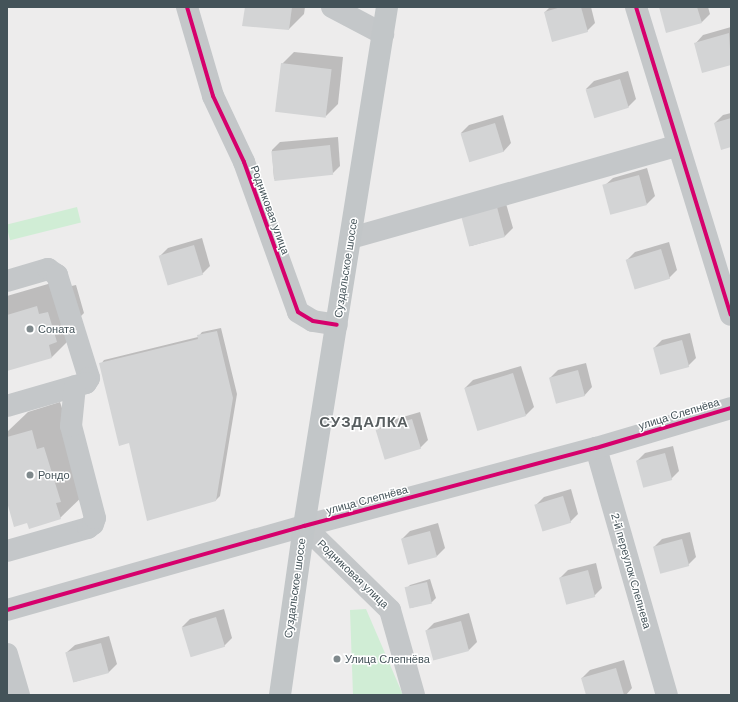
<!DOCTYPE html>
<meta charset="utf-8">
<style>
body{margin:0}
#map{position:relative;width:738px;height:702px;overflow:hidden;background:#edecec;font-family:Arial,sans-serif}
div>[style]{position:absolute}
.green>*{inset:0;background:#d0edd5;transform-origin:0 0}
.shadow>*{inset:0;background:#0003}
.building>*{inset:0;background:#d3d4d5;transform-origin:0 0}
.minor>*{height:22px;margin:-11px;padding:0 11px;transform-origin:11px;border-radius:11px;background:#c4c7c9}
.major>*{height:22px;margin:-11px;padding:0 11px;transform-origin:11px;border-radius:11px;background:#c2c6c8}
.cycleway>*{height:4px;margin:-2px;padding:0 2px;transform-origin:2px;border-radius:2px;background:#d6006c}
.dots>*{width:11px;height:11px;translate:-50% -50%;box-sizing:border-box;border:2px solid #fff;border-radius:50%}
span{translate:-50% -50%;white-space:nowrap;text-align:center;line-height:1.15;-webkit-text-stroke:3px #fff;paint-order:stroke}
.street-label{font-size:11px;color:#445359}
.poi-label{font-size:11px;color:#445359}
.left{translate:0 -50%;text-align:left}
.district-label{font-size:15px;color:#585e60;font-weight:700;letter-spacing:1px}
.frame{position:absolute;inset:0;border:8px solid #445359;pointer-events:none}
</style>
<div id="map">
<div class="green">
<div style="left:77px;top:207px;width:16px;height:73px;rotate:76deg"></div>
<div style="clip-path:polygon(366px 609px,403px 695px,353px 695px,350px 610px)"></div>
</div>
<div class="shadow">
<div style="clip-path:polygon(246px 7px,305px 7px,304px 14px,289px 29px)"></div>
<div style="clip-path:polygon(550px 7px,591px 7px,595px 23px,587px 31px,545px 12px)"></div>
<div style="clip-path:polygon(660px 7px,708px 7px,710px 14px,702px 22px)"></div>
<div style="clip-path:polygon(731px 27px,731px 64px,703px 72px,695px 44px,703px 35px)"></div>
<div style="clip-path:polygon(294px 52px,343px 57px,338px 104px,326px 116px,282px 64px)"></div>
<div style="clip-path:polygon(628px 71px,636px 99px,628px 107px,586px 89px,594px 81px)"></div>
<div style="clip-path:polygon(731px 113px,731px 146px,715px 123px,723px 115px)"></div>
<div style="clip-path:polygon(503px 115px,511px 143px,503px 152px,461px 133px,469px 125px)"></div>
<div style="clip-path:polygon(338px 137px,340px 166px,332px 174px,274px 179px,272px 150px,280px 142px)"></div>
<div style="clip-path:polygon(647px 168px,655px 196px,647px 204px,604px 186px,613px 178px)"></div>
<div style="clip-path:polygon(505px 200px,513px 228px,505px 236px,471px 246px,463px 217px)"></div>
<div style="clip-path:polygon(202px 238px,210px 266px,202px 274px,160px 256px,168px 248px)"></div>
<div style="clip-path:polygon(669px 242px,677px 270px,669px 278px,627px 260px,635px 252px)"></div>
<div style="clip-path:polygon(65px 279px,67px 287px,76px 285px,84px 313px,77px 320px,80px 329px,52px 357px,7px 370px,7px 296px)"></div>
<div style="clip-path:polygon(221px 328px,237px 394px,220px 496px,216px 500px,130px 442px,101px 364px,104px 360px,198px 337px,202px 332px)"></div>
<div style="clip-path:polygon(690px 333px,696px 358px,688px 366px,654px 348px,662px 340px)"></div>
<div style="clip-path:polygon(586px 363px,592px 387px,584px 396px,550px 378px,558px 370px)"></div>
<div style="clip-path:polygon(521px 366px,534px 407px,526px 415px,465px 388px,473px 380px)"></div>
<div style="clip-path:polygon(60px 402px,89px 490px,60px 518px,28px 522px,7px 498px,7px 432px,28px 412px)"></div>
<div style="clip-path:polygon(420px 412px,428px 440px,420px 448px,378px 430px,386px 422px)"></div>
<div style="clip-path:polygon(673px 446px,679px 471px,671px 479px,637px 461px,645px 453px)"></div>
<div style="clip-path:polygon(571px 489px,578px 514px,570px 522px,536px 505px,544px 497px)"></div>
<div style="clip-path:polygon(438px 523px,445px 548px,437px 556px,402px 539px,410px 531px)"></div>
<div style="clip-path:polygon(690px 532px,696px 557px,688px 565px,654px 547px,662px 539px)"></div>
<div style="clip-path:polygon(596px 563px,602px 588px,594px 596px,560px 578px,568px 570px)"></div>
<div style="clip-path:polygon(430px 579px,436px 598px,432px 602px,411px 608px,406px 589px,410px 585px)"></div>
<div style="clip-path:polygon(224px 609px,232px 638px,224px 646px,182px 627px,190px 619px)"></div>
<div style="clip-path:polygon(469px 613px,477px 642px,469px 650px,426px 631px,434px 623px)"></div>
<div style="clip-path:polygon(109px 636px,117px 664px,109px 672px,74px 682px,66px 653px,75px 645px)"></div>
<div style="clip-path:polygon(624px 660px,632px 688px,626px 695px,587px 695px,582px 678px,590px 670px)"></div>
</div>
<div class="building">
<div style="clip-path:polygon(245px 7px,292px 7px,289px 30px,242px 26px)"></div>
<div style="clip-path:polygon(561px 7px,581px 7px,588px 32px,552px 42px,544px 12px)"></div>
<div style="clip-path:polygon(659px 7px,697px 7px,702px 23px,666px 33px)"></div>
<div style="clip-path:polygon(729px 33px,731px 65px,702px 73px,694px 43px)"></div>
<div style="left:281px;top:63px;width:51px;height:49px;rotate:7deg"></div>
<div style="left:620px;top:79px;width:30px;height:36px;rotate:73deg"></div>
<div style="clip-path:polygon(731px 118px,731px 147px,721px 150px,714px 123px)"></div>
<div style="left:495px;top:123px;width:30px;height:36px;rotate:73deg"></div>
<div style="left:330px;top:145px;width:30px;height:59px;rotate:84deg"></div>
<div style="left:639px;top:175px;width:31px;height:38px;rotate:75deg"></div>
<div style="left:497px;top:207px;width:31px;height:37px;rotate:75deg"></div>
<div style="left:194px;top:245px;width:31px;height:37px;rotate:73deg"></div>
<div style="left:661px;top:249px;width:31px;height:37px;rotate:73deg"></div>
<div style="clip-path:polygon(37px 306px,39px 314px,48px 312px,57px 342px,49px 345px,52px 358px,7px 371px,7px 315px)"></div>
<div style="clip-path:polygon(217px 331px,233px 398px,216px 501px,147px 521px,129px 443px,119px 446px,99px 363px,198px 339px,197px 335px)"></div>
<div style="left:682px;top:340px;width:28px;height:30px;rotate:75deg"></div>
<div style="left:578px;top:370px;width:27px;height:30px;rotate:75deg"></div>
<div style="left:513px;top:373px;width:45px;height:51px;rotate:73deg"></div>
<div style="left:412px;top:419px;width:31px;height:38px;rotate:73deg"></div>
<div style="clip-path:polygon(32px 430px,37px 449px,44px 447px,61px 502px,56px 503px,61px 519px,29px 529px,27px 523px,14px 527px,7px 502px,7px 437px)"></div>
<div style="left:665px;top:453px;width:28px;height:30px;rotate:75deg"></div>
<div style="left:563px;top:496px;width:28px;height:30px;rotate:73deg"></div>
<div style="left:430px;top:531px;width:27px;height:30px;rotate:75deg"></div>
<div style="left:682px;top:539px;width:28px;height:30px;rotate:75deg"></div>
<div style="left:588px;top:570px;width:28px;height:30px;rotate:75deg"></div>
<div style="left:427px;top:582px;width:22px;height:23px;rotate:77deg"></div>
<div style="left:216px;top:617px;width:31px;height:36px;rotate:73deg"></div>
<div style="left:461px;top:621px;width:31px;height:37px;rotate:75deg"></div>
<div style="left:101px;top:643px;width:31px;height:37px;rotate:75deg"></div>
<div style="clip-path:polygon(616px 668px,624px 695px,586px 695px,581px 678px)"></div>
</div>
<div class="minor">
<div style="left:187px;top:7px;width:93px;rotate:73.7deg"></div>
<div style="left:213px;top:96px;width:73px;rotate:64.8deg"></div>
<div style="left:244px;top:162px;width:159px;rotate:70.2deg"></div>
<div style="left:298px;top:312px;width:17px;rotate:31deg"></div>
<div style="left:313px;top:321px;width:24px;rotate:9deg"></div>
<div style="left:332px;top:7px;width:58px;rotate:27.9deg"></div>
<div style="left:636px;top:7px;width:322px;rotate:72.9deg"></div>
<div style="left:351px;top:238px;width:339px;rotate:-15.8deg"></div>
<div style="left:7px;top:281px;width:43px;rotate:-16.3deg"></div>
<div style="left:48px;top:269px;width:11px;rotate:34deg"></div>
<div style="left:57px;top:275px;width:108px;rotate:72.7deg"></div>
<div style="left:89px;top:378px;width:6px;rotate:121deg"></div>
<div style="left:86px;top:383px;width:82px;rotate:163.8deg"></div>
<div style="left:596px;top:448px;width:257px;rotate:74deg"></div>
<div style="left:304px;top:526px;width:120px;rotate:44.3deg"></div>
<div style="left:390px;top:610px;width:88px;rotate:74.2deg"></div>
<div style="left:7px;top:551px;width:84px;rotate:-15.9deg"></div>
<div style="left:88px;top:528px;width:6px;rotate:-39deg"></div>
<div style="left:93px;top:524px;width:6px;rotate:-72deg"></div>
<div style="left:95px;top:518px;width:95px;rotate:-104.6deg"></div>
<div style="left:71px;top:426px;width:40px;rotate:-84.3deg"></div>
<div style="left:7px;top:610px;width:309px;rotate:-15.8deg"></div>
<div style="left:304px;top:526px;width:302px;rotate:-15deg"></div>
<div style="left:596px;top:448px;width:141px;rotate:-16.5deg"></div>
<div style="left:7px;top:654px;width:43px;rotate:73.7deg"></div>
</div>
<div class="major">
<div style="left:280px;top:695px;width:171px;rotate:-81.9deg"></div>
<div style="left:304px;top:526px;width:526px;rotate:-80.91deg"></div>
</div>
<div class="cycleway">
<div style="left:187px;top:7px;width:93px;rotate:73.7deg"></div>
<div style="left:213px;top:96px;width:73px;rotate:64.8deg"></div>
<div style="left:244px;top:162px;width:159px;rotate:70.2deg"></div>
<div style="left:298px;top:312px;width:17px;rotate:31deg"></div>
<div style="left:313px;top:321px;width:24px;rotate:9deg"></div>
<div style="left:636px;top:7px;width:322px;rotate:72.9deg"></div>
<div style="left:7px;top:610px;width:309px;rotate:-15.8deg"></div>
<div style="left:304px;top:526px;width:302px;rotate:-15deg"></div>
<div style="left:596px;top:448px;width:141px;rotate:-16.5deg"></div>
</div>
<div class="dots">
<div style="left:30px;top:329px;background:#7f898c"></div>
<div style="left:30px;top:475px;background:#7f898c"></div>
<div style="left:337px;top:659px;background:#7f898c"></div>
</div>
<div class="street-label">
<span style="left:270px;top:210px;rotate:70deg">Родниковая улица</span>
<span style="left:346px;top:268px;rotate:-81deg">Суздальское шоссе</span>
<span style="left:679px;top:414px;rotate:-17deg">улица Слепнёва</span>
<span style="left:367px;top:500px;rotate:-15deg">улица Слепнёва</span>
<span style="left:631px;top:571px;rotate:74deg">2-й переулок Слепнева</span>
<span style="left:353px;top:574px;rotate:44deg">Родниковая улица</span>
<span style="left:295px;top:588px;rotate:-82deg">Суздальское шоссе</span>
</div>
<div class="poi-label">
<span class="left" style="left:38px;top:329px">Соната</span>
<span class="left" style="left:38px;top:475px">Рондо</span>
<span class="left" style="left:345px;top:659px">Улица Слепнёва</span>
</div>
<div class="district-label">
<span style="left:364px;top:422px">СУЗДАЛКА</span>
</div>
<div class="frame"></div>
</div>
